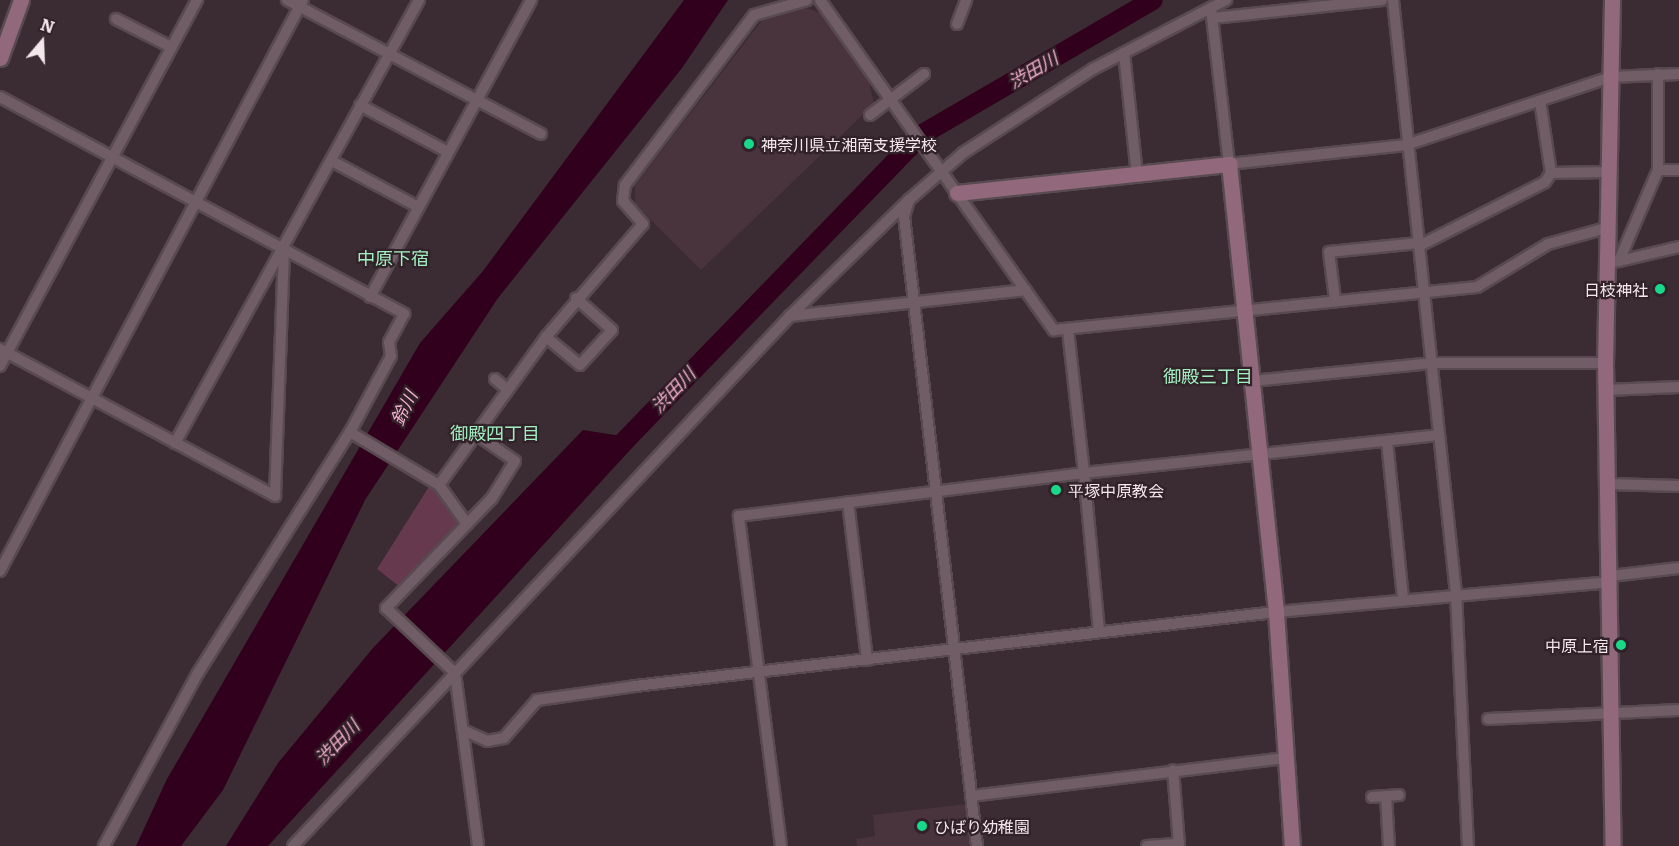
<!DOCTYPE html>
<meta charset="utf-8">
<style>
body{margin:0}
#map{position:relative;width:1679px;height:846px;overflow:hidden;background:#3b2b32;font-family:Literata,"Noto Sans JP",serif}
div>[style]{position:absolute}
.built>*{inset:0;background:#49333d}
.green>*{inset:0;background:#66394e}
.water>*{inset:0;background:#31001c}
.river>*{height:20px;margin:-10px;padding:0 10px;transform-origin:10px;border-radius:10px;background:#31001c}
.roads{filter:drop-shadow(2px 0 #584a50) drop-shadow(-2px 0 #584a50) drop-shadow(0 2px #584a50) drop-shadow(0 -2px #584a50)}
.street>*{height:10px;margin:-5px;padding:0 5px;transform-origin:5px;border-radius:5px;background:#705d65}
.secondary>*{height:15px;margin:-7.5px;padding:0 7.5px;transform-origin:7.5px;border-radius:7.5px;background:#92697c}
.dots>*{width:16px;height:16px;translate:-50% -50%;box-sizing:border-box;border:3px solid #312128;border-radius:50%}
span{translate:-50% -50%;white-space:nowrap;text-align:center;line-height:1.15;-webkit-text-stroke:4.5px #312128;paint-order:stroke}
.poi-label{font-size:16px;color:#f3e7ec}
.left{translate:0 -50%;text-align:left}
.right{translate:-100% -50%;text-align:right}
.water-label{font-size:18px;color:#f6afce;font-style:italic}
.neighbourhood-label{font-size:18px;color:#a1efc0}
.north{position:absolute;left:12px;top:12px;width:60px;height:60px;-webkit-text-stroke:4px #312128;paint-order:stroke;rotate:19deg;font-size:16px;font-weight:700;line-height:24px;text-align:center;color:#f3e7ec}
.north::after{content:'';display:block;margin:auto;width:21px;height:27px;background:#f3e7ec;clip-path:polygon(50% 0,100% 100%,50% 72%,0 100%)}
</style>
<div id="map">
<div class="built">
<div style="clip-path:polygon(805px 7px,823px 14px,869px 82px,874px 104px,701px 270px,635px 204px,635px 185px,763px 19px)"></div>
<div style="clip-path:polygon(966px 804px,971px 846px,857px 846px,856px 839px,875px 836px,873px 815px)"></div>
</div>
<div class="green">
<div style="clip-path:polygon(430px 485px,443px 495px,460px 525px,400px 587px,377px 569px)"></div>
</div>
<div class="water">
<div style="clip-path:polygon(684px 0,728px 0,682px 68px,498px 298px,365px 500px,223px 790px,181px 846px,136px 846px,167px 779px,420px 343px,483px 271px)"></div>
<div style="clip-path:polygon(583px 430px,640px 439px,268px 846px,226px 846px,278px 763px,373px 648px)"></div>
</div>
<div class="river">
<div style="left:611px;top:455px;width:446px;rotate:-45.9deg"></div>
<div style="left:921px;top:135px;width:268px;rotate:-30.2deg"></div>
</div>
<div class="roads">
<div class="street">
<div style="left:287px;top:0;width:287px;rotate:27.8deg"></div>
<div style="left:820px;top:0;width:405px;rotate:54.7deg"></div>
<div style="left:1054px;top:330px;width:425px;rotate:-5.8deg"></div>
<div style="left:1477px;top:287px;width:83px;rotate:-31.2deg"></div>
<div style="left:1548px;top:244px;width:60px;rotate:-15.4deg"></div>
<div style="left:1393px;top:0;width:596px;rotate:83.94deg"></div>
<div style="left:1456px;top:593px;width:253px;rotate:87.3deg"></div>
<div style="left:1211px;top:8px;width:157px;rotate:83.4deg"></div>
<div style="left:1229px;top:164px;width:178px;rotate:-6.1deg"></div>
<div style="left:1406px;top:145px;width:215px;rotate:-18.4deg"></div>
<div style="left:1610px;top:77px;width:69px;rotate:-2.5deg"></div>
<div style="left:1213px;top:18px;width:170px;rotate:-6.1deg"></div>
<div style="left:116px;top:19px;width:62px;rotate:27deg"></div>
<div style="left:957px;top:24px;width:26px;rotate:-69deg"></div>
<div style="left:1124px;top:53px;width:122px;rotate:83.9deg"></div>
<div style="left:0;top:97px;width:459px;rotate:28.2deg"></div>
<div style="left:404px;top:314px;width:32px;rotate:118deg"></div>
<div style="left:389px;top:342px;width:14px;rotate:82deg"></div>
<div style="left:391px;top:356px;width:86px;rotate:118.3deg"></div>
<div style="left:350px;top:432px;width:104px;rotate:30.8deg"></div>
<div style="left:439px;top:485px;width:48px;rotate:54.3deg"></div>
<div style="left:360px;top:105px;width:100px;rotate:28.1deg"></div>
<div style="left:870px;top:115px;width:68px;rotate:-37.2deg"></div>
<div style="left:332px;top:161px;width:98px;rotate:28.1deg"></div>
<div style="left:1658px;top:170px;width:21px"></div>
<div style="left:1551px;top:173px;width:55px;rotate:-1deg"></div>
<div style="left:909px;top:200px;width:17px;rotate:107deg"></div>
<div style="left:904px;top:216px;width:634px;rotate:83.39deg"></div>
<div style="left:1419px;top:246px;width:141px;rotate:-26.9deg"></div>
<div style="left:1545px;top:182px;width:11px;rotate:-56deg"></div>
<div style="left:1551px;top:173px;width:73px;rotate:-98.7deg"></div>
<div style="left:1619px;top:261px;width:99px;rotate:-66.8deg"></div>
<div style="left:1658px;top:170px;width:96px;rotate:-90deg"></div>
<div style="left:1615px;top:262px;width:66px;rotate:-13.2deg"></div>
<div style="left:370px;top:297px;width:338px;rotate:-61.5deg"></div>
<div style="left:1335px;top:299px;width:47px;rotate:-97.3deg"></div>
<div style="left:1329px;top:252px;width:90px;rotate:-5.7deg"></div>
<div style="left:790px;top:316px;width:237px;rotate:-6.3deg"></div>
<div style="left:546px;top:337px;width:44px;rotate:39.5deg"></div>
<div style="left:580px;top:365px;width:47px;rotate:-47.6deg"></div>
<div style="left:612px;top:330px;width:48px;rotate:-138.4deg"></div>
<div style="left:0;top:349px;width:312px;rotate:28.1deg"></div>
<div style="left:275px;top:496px;width:245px;rotate:-87.9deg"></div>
<div style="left:0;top:366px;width:416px;rotate:-61.7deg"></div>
<div style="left:495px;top:379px;width:16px;rotate:40deg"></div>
<div style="left:1252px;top:381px;width:180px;rotate:-5.7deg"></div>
<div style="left:1431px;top:363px;width:174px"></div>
<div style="left:1605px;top:390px;width:74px;rotate:-2.3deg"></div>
<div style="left:476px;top:434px;width:47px;rotate:34.7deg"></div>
<div style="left:515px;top:461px;width:44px;rotate:121.9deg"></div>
<div style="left:492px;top:498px;width:153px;rotate:133.9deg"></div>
<div style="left:386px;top:608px;width:95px;rotate:43.3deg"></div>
<div style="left:455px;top:673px;width:175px;rotate:82.4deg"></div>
<div style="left:1387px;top:441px;width:159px;rotate:84.2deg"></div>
<div style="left:175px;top:443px;width:506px;rotate:-61.15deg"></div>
<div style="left:1609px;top:484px;width:70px;rotate:1.6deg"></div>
<div style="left:439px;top:485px;width:183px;rotate:-54.1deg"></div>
<div style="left:546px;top:337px;width:149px;rotate:-49.4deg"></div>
<div style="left:643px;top:224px;width:30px;rotate:-131deg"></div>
<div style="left:623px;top:201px;width:16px;rotate:-83deg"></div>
<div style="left:625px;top:185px;width:213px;rotate:-52.8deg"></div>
<div style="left:754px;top:15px;width:55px;rotate:-15.8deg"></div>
<div style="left:848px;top:502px;width:159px;rotate:83.1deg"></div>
<div style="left:0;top:571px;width:646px;rotate:-62.05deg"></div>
<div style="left:1611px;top:576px;width:68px;rotate:-6.7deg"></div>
<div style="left:1099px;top:631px;width:159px;rotate:-95.4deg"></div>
<div style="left:1084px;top:473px;width:356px;rotate:-6.1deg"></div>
<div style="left:1488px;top:719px;width:191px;rotate:-2.7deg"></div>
<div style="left:465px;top:731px;width:24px;rotate:24deg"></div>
<div style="left:487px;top:741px;width:17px;rotate:-10deg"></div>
<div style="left:504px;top:738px;width:50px;rotate:-49deg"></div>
<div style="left:537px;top:700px;width:99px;rotate:-8.1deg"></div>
<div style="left:635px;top:686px;width:645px;rotate:-6.59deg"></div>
<div style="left:1276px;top:612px;width:337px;rotate:-5.1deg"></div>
<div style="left:971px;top:796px;width:318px;rotate:-6.9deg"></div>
<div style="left:1386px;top:796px;width:50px;rotate:86.6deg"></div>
<div style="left:1372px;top:797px;width:27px;rotate:-4deg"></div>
<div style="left:104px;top:846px;width:197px;rotate:-61.5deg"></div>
<div style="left:198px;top:673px;width:285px;rotate:-57.8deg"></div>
<div style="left:293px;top:846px;width:727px;rotate:-46.84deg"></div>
<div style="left:790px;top:316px;width:166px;rotate:-44.3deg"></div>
<div style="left:909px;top:200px;width:72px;rotate:-41deg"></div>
<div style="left:963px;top:153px;width:155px;rotate:-32.9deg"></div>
<div style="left:1093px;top:69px;width:150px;rotate:-27.4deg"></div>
<div style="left:781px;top:846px;width:333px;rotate:-97.3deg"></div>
<div style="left:739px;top:516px;width:348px;rotate:-7.1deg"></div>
<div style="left:1084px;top:473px;width:144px;rotate:-96.4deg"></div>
<div style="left:1147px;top:846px;width:32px;rotate:-4deg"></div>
<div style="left:1179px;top:844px;width:74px;rotate:-94.6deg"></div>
</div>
<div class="secondary">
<div style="left:1612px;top:0;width:363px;rotate:91.1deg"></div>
<div style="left:1605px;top:363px;width:483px;rotate:89.1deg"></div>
<div style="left:0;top:58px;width:62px;rotate:-70.1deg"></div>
<div style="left:957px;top:193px;width:274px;rotate:-6.1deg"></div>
<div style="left:1229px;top:164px;width:450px;rotate:84deg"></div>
<div style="left:1276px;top:612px;width:235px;rotate:86.1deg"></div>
</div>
</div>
<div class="dots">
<div style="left:749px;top:144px;background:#18d989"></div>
<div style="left:1660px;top:289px;background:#18d989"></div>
<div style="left:1056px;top:490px;background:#18d989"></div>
<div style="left:1621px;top:645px;background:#18d989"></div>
<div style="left:922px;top:826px;background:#18d989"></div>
</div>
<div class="poi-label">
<span class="left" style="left:761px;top:144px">神奈川県立湘南支援学校</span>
<span class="right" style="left:1648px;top:289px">日枝神社</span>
<span class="left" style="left:1068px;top:490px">平塚中原教会</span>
<span class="right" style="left:1609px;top:645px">中原上宿</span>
<span class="left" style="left:934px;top:826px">ひばり幼稚園</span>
</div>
<div class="water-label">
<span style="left:1033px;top:70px;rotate:-30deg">渋田川</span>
<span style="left:673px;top:390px;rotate:-46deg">渋田川</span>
<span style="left:404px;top:408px;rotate:-64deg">鈴川</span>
<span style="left:337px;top:742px;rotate:-46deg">渋田川</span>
</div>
<div class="neighbourhood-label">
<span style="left:393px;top:258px">中原下宿</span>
<span style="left:1208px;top:376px">御殿三丁目</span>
<span style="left:495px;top:433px">御殿四丁目</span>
</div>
<div class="north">N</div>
</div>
